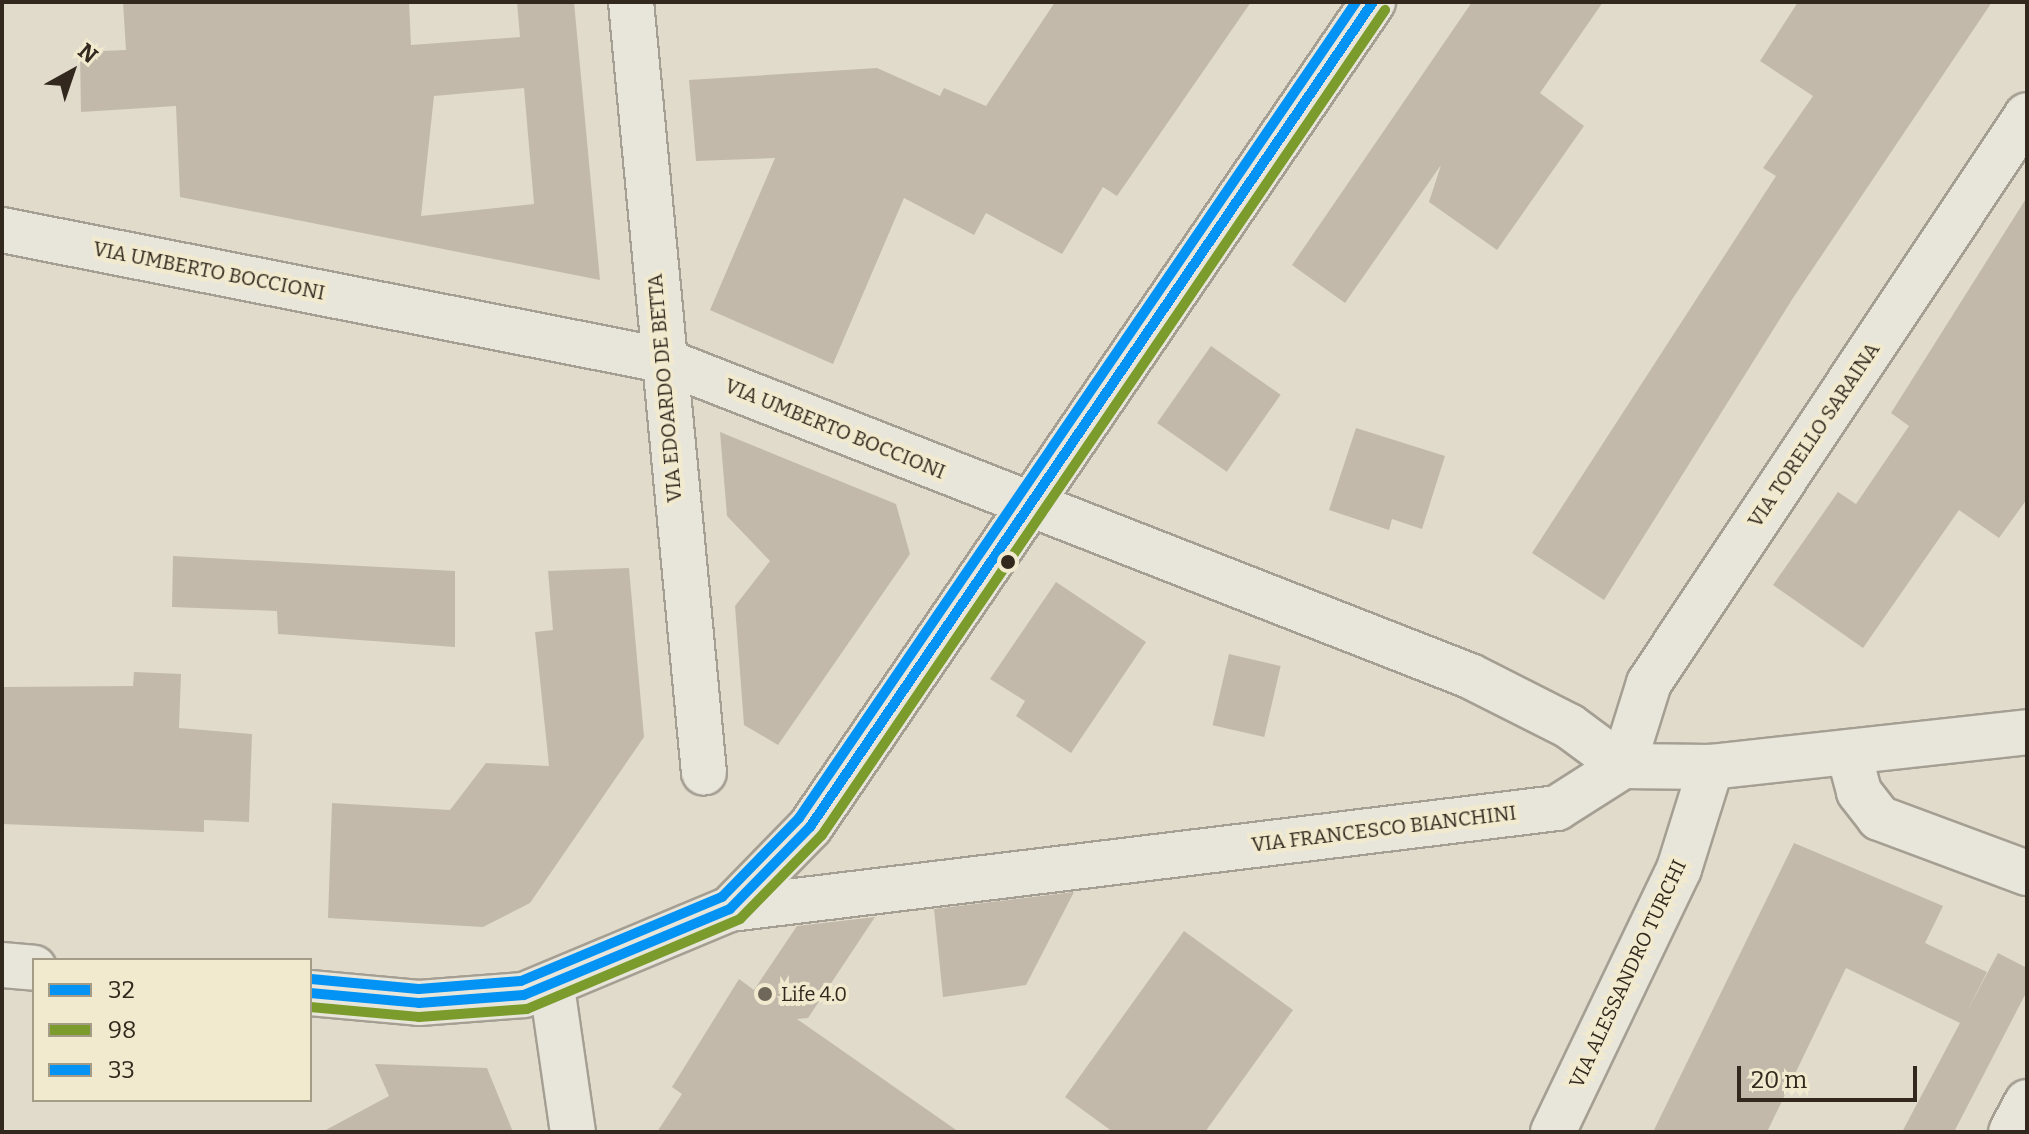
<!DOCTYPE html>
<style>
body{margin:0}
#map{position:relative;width:2029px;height:1134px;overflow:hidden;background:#e0dbca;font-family:Bitter,serif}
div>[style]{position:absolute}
.building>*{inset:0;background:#c3b9ab;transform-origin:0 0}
.roads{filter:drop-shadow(2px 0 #a59f93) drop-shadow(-2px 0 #a59f93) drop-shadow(0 2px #a59f93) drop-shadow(0 -2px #a59f93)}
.minor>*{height:44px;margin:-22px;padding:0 22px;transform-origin:22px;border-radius:22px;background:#e8e5da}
.bus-1>*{height:10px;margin:-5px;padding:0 5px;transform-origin:5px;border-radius:5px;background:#0293f4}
.bus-2>*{height:10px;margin:-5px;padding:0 5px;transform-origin:5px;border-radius:5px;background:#7b9c2c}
.bus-3>*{height:10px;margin:-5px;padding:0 5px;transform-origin:5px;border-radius:5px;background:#0293f4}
.dots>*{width:22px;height:22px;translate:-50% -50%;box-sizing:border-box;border:4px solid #f2eacf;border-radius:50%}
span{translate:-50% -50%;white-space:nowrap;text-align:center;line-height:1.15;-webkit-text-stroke:7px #f2eacf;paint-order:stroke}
.street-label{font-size:20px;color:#32281d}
.poi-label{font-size:20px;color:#32281d}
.left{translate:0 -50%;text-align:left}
.frame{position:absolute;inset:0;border:4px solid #32281d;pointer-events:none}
.legend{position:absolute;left:32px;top:958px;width:280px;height:144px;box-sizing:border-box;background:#f2eacf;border:2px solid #a59c88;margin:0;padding:10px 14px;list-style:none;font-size:24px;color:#32281d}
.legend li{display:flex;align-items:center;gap:16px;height:40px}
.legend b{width:40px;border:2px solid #a59c88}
.north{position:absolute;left:32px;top:32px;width:80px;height:80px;-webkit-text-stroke:6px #f2eacf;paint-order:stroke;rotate:40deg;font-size:22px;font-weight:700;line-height:32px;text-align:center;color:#32281d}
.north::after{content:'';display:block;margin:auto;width:28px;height:36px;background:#32281d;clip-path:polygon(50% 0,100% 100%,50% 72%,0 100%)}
.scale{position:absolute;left:1737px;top:1066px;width:180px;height:36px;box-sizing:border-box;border:4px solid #32281d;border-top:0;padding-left:10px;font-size:24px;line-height:28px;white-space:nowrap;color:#32281d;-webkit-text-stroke:6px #f2eacf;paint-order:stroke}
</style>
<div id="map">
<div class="building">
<div style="clip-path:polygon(evenodd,123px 2px,409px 2px,411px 45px,520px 37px,517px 2px,574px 2px,600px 280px,180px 197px,176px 106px,81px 112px,80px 52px,126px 50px,123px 2px,524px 88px,534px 204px,421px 216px,434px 96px,524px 88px)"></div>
<div style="clip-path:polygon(1055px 2px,1251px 2px,1117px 196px,1103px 187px,1062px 254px,986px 213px,974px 235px,904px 198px,833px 364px,710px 310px,775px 158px,696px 161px,689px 80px,877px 68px,940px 96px,944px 88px,986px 106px)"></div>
<div style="clip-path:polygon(1472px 2px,1603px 2px,1540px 93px,1584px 126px,1497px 250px,1429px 202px,1441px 165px,1345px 303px,1292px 265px)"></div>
<div style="clip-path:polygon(1798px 2px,1992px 2px,1793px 298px,1604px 600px,1532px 553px,1776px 176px,1763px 168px,1813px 96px,1760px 61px)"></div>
<div style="clip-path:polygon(2027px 197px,2027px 499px,1999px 538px,1959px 510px,1863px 648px,1773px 585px,1838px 492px,1856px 504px,1909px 426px,1891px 413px)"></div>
<div style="left:1211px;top:346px;width:85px;height:94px;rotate:35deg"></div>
<div style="clip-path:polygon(1356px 428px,1445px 456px,1422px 529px,1392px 519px,1389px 530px,1329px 510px)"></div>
<div style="clip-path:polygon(720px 432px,896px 504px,910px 554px,778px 745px,744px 725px,735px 606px,770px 561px,727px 516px)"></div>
<div style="clip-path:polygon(173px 556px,455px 571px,455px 647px,278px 634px,277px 611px,172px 607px)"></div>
<div style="clip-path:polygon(629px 568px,644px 737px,530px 903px,483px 927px,328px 918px,332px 803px,450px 810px,486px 763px,549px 766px,535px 632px,553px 630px,548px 571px)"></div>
<div style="clip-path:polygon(1056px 582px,1146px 642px,1071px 753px,1016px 716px,1025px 701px,990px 679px)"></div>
<div style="left:1229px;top:654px;width:53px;height:73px;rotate:13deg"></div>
<div style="clip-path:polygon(134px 672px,181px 674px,179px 728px,252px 734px,249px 822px,204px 820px,204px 832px,2px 824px,2px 687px,133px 686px)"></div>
<div style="clip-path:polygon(1794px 843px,1943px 906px,1925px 943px,1987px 972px,1965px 1015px,1998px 953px,2027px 968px,2027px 991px,1954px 1132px,1902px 1132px,1960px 1023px,1846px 968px,1767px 1132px,1653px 1132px)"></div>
<div style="clip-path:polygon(1074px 892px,1026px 985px,943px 997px,934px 909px)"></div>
<div style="clip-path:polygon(875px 917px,808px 1018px,797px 1019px,959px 1132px,657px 1132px,682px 1094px,672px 1087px,739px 979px,754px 990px,797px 926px)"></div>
<div style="clip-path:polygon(1184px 931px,1293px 1010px,1205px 1132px,1113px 1132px,1065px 1097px)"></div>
<div style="clip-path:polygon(375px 1064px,487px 1068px,513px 1132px,322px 1132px,389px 1096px)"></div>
</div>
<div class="roads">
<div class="minor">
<div style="left:631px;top:2px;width:774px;rotate:84.59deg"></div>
<div style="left:2px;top:230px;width:673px;rotate:11.14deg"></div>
<div style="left:662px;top:360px;width:868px;rotate:21.36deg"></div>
<div style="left:1470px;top:676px;width:111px;rotate:26.8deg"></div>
<div style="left:1569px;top:726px;width:67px;rotate:36.5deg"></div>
<div style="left:1849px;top:754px;width:39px;rotate:75deg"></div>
<div style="left:1859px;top:792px;width:33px;rotate:52deg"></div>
<div style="left:1879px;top:818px;width:158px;rotate:20.4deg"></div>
<div style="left:1623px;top:766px;width:87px;rotate:-72.6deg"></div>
<div style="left:1649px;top:683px;width:682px;rotate:-56.36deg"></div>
<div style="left:730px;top:909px;width:115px;rotate:-45.7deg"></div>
<div style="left:810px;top:827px;width:999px;rotate:-55.69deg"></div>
<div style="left:2px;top:965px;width:32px;rotate:5deg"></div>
<div style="left:552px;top:987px;width:147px;rotate:81.8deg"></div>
<div style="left:310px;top:993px;width:109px;rotate:5.2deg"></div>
<div style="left:419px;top:1003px;width:105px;rotate:-4.4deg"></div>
<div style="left:524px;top:995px;width:223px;rotate:-22.7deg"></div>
<div style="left:730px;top:909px;width:833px;rotate:-6.96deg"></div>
<div style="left:1557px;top:808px;width:78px;rotate:-32.5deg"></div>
<div style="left:1623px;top:766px;width:88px;rotate:0.7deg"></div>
<div style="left:1711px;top:767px;width:318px;rotate:-6.3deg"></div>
<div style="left:1553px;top:1132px;width:292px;rotate:-64.4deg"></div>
<div style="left:1679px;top:869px;width:107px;rotate:-72.6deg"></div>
<div style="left:2011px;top:1132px;width:34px;rotate:-62deg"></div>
</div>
</div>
<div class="bus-1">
<div style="left:310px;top:993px;width:109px;rotate:5.2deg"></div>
<div style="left:419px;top:1003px;width:105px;rotate:-4.4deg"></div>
<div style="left:524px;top:995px;width:223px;rotate:-22.7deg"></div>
<div style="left:730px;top:909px;width:115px;rotate:-45.7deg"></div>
<div style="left:810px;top:827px;width:999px;rotate:-55.69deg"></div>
</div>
<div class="bus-2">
<div style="left:310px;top:1007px;width:109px;rotate:5.2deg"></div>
<div style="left:419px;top:1017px;width:108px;rotate:-4.2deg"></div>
<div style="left:527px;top:1009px;width:231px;rotate:-22.9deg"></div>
<div style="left:740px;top:919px;width:117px;rotate:-45.7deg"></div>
<div style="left:822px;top:835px;width:999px;rotate:-55.69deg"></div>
</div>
<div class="bus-3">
<div style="left:311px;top:979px;width:108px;rotate:5.3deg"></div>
<div style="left:419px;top:989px;width:102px;rotate:-4.5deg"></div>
<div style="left:521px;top:981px;width:218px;rotate:-22.7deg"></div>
<div style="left:722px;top:897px;width:110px;rotate:-45.7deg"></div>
<div style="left:799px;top:818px;width:988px;rotate:-55.68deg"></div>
</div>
<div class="dots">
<div style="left:1008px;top:562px;background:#32281d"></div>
<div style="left:765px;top:994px;background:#6f675a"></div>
</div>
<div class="street-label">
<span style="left:209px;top:271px;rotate:11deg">VIA UMBERTO BOCCIONI</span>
<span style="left:665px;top:388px;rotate:-95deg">VIA EDOARDO DE BETTA</span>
<span style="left:835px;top:429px;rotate:22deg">VIA UMBERTO BOCCIONI</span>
<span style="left:1814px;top:435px;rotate:-56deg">VIA TORELLO SARAINA</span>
<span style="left:1384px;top:829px;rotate:-7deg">VIA FRANCESCO BIANCHINI</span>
<span style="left:1628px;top:974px;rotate:-65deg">VIA ALESSANDRO TURCHI</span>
</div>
<div class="poi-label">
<span class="left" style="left:781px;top:994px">Life 4.0</span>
</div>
<div class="frame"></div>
<ul class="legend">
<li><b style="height:10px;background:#0293f4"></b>32</li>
<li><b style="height:10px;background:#7b9c2c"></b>98</li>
<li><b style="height:10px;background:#0293f4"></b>33</li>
</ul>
<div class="north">N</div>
<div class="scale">20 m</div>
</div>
